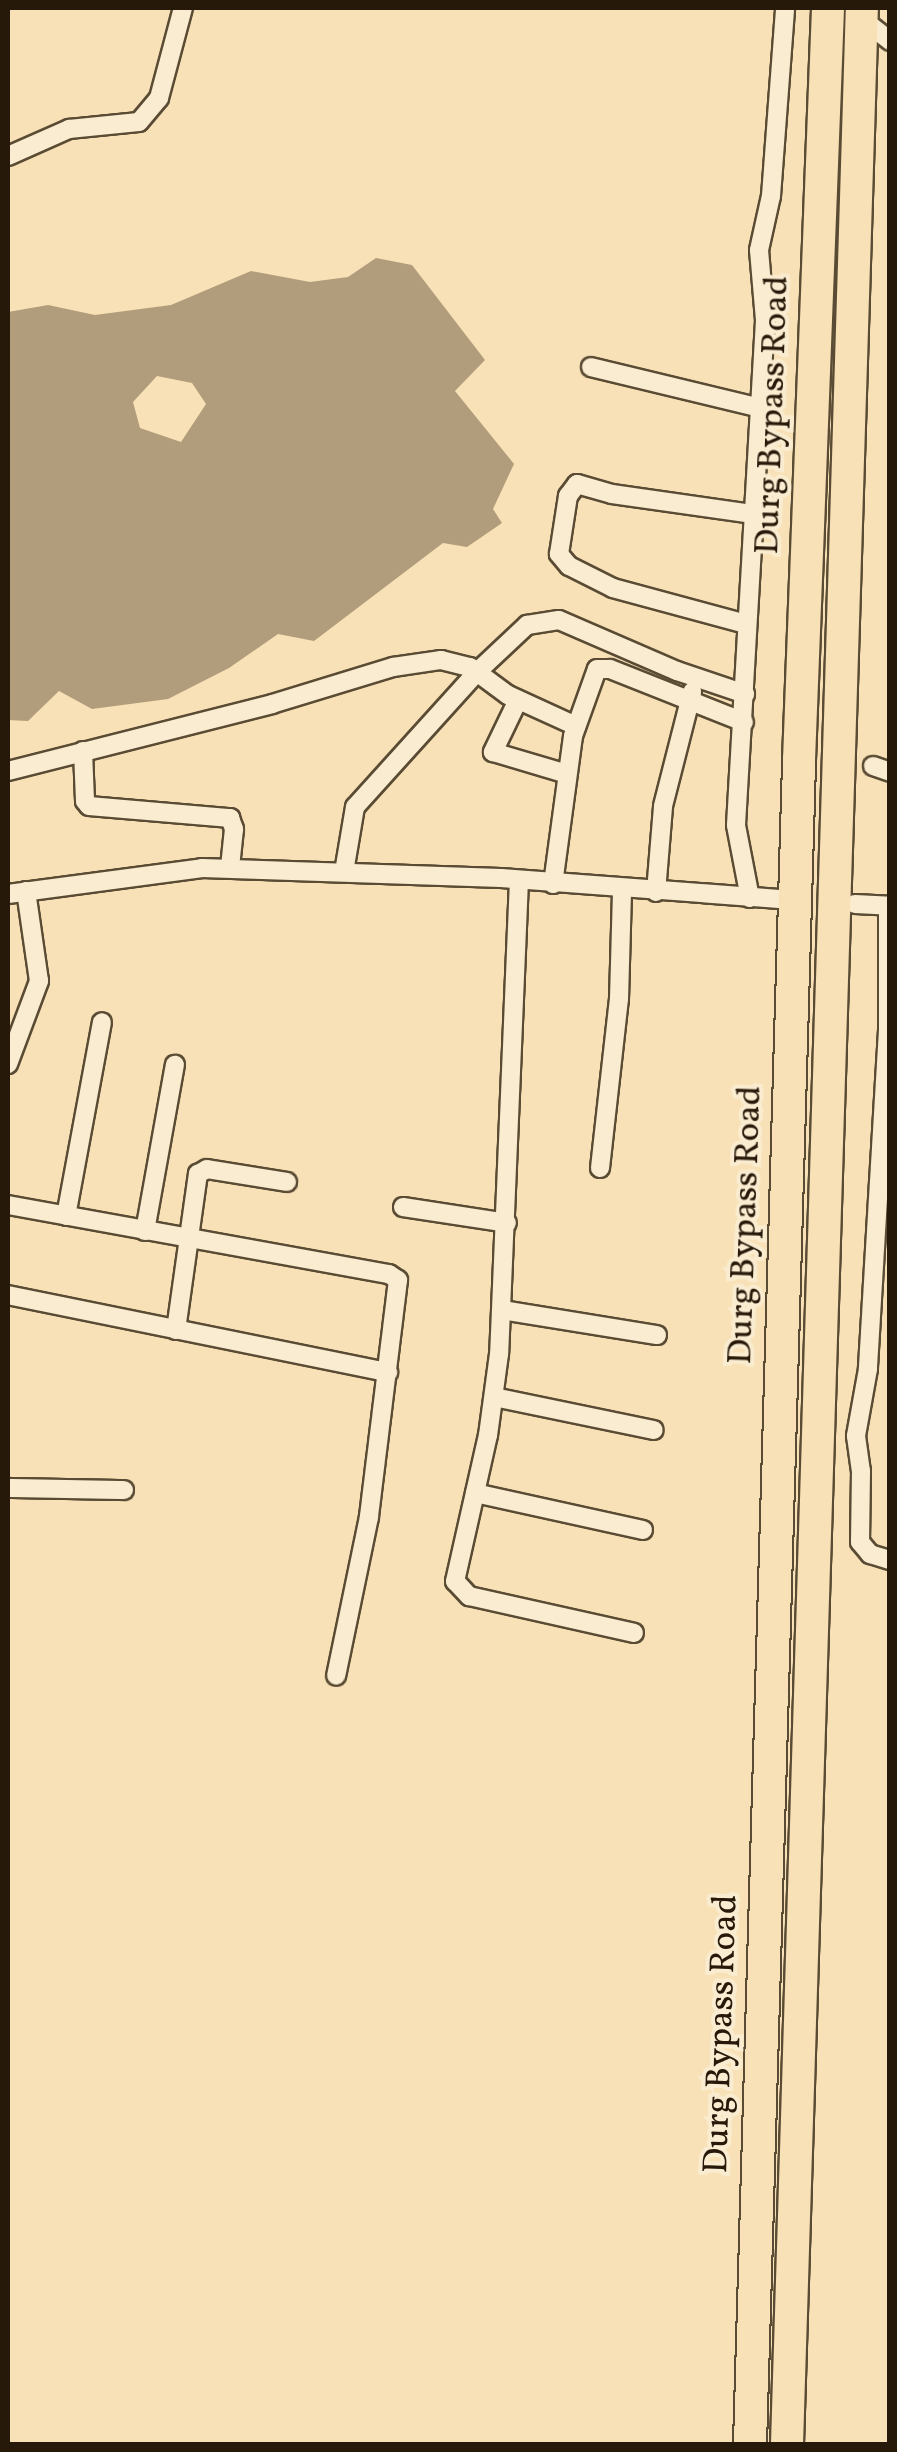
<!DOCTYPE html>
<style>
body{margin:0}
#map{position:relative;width:897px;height:2452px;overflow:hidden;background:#f8e1b6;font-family:Vollkorn,serif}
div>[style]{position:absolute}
.water>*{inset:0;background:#b19d7b}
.roads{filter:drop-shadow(2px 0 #5a4b34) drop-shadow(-2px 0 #5a4b34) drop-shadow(0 2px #5a4b34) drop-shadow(0 -2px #5a4b34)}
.street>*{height:18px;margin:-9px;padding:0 9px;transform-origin:9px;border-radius:9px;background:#faecd0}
.highway>*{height:32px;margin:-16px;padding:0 16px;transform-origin:16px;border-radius:16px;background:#f8e1b6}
span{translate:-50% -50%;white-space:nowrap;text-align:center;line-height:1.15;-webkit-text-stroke:8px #faecd0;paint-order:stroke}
.street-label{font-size:35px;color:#261909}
.frame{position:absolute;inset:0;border:10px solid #261909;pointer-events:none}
</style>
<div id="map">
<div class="water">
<div style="clip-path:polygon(evenodd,376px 258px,412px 265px,485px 360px,455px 391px,514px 464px,493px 509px,502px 523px,467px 547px,443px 543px,314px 641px,278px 634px,229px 668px,168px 699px,92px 709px,59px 691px,28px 721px,8px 720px,8px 312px,48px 305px,95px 315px,171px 305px,251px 271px,310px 282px,348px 277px,376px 258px,157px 376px,192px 383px,206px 404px,181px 442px,140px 428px,133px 402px,157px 376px)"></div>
</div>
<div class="roads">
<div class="street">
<div style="left:862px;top:19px;width:36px;rotate:38deg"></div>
<div style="left:8px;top:156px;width:67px;rotate:-23.9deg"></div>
<div style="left:69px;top:129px;width:70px;rotate:-5.7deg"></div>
<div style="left:139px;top:122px;width:31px;rotate:-50deg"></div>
<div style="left:159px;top:98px;width:93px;rotate:-75.1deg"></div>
<div style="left:591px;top:367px;width:174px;rotate:13.6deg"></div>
<div style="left:746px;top:624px;width:138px;rotate:-164.9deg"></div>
<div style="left:613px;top:588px;width:49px;rotate:-153.4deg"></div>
<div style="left:569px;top:566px;width:16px;rotate:-130deg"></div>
<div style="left:559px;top:554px;width:59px;rotate:-81.2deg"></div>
<div style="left:568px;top:496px;width:15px;rotate:-53deg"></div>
<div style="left:577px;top:484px;width:36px;rotate:16deg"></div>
<div style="left:612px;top:494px;width:141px;rotate:8.1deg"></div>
<div style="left:518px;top:700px;width:58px;rotate:115.7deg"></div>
<div style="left:493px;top:752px;width:77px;rotate:16.6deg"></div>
<div style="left:83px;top:751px;width:50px;rotate:87.7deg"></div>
<div style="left:85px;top:801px;width:6px;rotate:51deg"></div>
<div style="left:89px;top:806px;width:142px;rotate:4.9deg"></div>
<div style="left:230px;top:818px;width:12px;rotate:70deg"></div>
<div style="left:234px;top:829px;width:39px;rotate:96deg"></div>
<div style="left:873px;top:766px;width:18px;rotate:19deg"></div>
<div style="left:8px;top:771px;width:272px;rotate:-14.2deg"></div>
<div style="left:272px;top:704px;width:127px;rotate:-17deg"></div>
<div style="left:393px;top:667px;width:49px;rotate:-8.3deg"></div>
<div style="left:441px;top:660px;width:30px;rotate:14deg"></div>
<div style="left:470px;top:667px;width:47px;rotate:36.4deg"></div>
<div style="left:508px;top:695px;width:75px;rotate:24.5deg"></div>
<div style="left:344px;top:872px;width:66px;rotate:-80.4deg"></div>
<div style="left:355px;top:807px;width:182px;rotate:-47.9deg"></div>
<div style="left:477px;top:672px;width:69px;rotate:-43.2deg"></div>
<div style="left:527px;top:625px;width:32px;rotate:-9deg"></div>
<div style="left:559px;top:620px;width:129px;rotate:23.4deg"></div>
<div style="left:677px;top:671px;width:72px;rotate:18.7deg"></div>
<div style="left:519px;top:880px;width:474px;rotate:92.4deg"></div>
<div style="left:499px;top:1354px;width:82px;rotate:97.7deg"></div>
<div style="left:488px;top:1435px;width:150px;rotate:102.7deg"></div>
<div style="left:455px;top:1581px;width:21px;rotate:47deg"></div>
<div style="left:469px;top:1596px;width:169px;rotate:12.6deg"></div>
<div style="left:553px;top:884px;width:149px;rotate:-82.3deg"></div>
<div style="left:573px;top:736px;width:71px;rotate:-70.3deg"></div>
<div style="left:597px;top:669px;width:13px"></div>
<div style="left:610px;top:669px;width:144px;rotate:21.6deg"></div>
<div style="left:656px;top:892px;width:86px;rotate:-85.3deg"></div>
<div style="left:663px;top:806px;width:118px;rotate:-75.7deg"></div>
<div style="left:8px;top:894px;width:196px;rotate:-7.6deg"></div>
<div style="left:202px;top:868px;width:299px;rotate:1.9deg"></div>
<div style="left:501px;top:878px;width:279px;rotate:4.3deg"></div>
<div style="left:750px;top:898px;width:74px;rotate:-100.9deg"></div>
<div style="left:736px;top:825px;width:506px;rotate:-86.71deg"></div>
<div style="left:765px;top:320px;width:70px;rotate:-94.9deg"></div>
<div style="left:759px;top:250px;width:55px;rotate:-77.5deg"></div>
<div style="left:771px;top:196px;width:189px;rotate:-85.7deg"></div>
<div style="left:855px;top:904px;width:35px;rotate:3deg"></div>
<div style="left:888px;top:906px;width:124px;rotate:90deg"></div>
<div style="left:888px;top:1030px;width:340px;rotate:93.4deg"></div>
<div style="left:868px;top:1369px;width:68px;rotate:100.2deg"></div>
<div style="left:856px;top:1436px;width:35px;rotate:82deg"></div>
<div style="left:861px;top:1471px;width:71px;rotate:90.8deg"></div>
<div style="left:860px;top:1542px;width:16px;rotate:50deg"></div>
<div style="left:870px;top:1554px;width:21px;rotate:17deg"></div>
<div style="left:8px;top:1064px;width:89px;rotate:-69.5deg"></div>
<div style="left:39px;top:981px;width:91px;rotate:-98.2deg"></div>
<div style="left:600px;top:1168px;width:170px;rotate:-83.6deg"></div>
<div style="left:619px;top:999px;width:109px;rotate:-88.4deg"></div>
<div style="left:8px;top:1205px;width:387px;rotate:10.3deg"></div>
<div style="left:389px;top:1274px;width:11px;rotate:34deg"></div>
<div style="left:398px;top:1280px;width:239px;rotate:97deg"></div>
<div style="left:369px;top:1517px;width:162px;rotate:101.7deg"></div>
<div style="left:403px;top:1207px;width:105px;rotate:8.7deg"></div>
<div style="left:66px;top:1216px;width:197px;rotate:-79.5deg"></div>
<div style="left:145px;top:1231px;width:169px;rotate:-79.8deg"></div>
<div style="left:8px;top:1295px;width:388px;rotate:11.5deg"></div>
<div style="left:502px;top:1310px;width:157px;rotate:9.2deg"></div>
<div style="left:176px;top:1330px;width:158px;rotate:-82deg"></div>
<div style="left:198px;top:1174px;width:10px;rotate:-29deg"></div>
<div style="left:207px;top:1169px;width:81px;rotate:9.2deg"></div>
<div style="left:494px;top:1397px;width:163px;rotate:11.7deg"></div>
<div style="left:8px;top:1488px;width:116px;rotate:1deg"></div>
<div style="left:475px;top:1493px;width:172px;rotate:12.4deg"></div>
</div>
<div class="highway">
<div style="left:750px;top:2444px;width:1685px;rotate:-88.33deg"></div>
<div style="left:799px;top:760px;width:753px;rotate:-87.79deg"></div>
<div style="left:787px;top:2444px;width:2437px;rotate:-88.24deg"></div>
</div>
</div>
<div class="street-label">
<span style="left:773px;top:415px;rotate:-88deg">Durg Bypass Road</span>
<span style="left:746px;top:1225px;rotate:-88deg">Durg Bypass Road</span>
<span style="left:722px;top:2034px;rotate:-88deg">Durg Bypass Road</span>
</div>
<div class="frame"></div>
</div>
